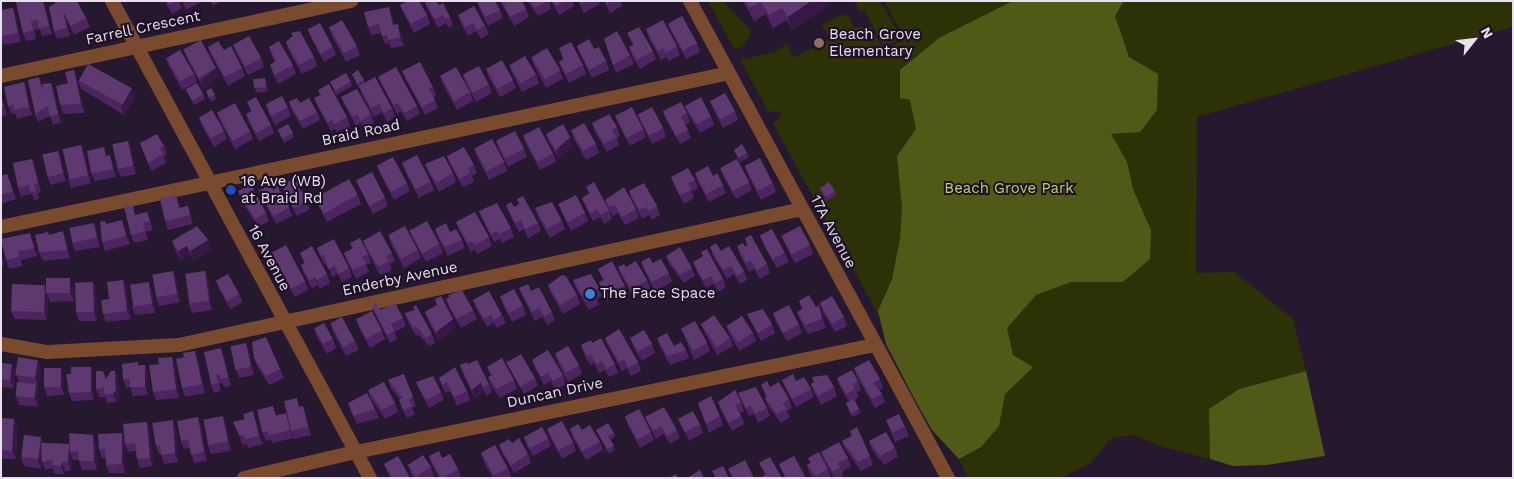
<!DOCTYPE html>
<style>
body{margin:0}
#map{position:relative;width:1514px;height:479px;overflow:hidden;background:#26182f;font-family:"Work Sans",sans-serif}
div>[style]{position:absolute}
.green>*{inset:0;background:#2c3106}
.forest>*{inset:0;background:#515916}
.minor>*{height:14px;margin:-7px;padding:0 7px;transform-origin:7px;border-radius:7px;background:#794a2e}
.wall>*{inset:0;background:#4c2560}
.shaded-wall>*{inset:0;background:#361746}
.building>*{inset:0;background:#5d396f;transform-origin:0 0}
.dots>*{width:14px;height:14px;translate:-50% -50%;box-sizing:border-box;border:2px solid #1d0f25;border-radius:50%}
span{translate:-50% -50%;white-space:nowrap;text-align:center;line-height:1.15;-webkit-text-stroke:4px #1d0f25;paint-order:stroke}
.street-label{font-size:15px;color:#e9e0ef}
.poi-label{font-size:15px;color:#e9e0ef}
.left{translate:0 -50%;text-align:left}
.park-label{font-size:15px;color:#c3d25f}
.frame{position:absolute;inset:0;border:2px solid #e9e0ef;pointer-events:none}
.north{position:absolute;left:1449px;top:15px;width:50px;height:50px;-webkit-text-stroke:4px #1d0f25;paint-order:stroke;rotate:61deg;font-size:14px;font-weight:700;line-height:20px;text-align:center;color:#e9e0ef}
.north::after{content:'';display:block;margin:auto;width:18px;height:22px;background:#e9e0ef;clip-path:polygon(50% 0,100% 100%,50% 72%,0 100%)}
</style>
<div id="map">
<div class="green">
<div style="clip-path:polygon(708px 1px,723px 1px,750px 29px,751px 34px,743px 46px,735px 50px)"></div>
<div style="clip-path:polygon(880px 1px,902px 38px,884px 48px,865px 11px,859px 11px,855px 2px)"></div>
<div style="clip-path:polygon(884px 1px,1513px 1px,1513px 27px,1197px 117px,1196px 273px,1234px 272px,1293px 319px,1306px 371px,1239px 389px,1210px 409px,1210px 459px,1163px 447px,1133px 435px,1110px 439px,1091px 463px,1060px 478px,968px 478px,959px 459px,981px 447px,947px 439px,773px 124px,783px 113px,768px 111px,740px 60px,775px 52px,787px 44px,794px 58px,830px 39px,822px 25px,843px 14px,850px 18px,853px 27px,871px 27px,884px 51px,905px 39px)"></div>
</div>
<div class="forest">
<div style="clip-path:polygon(1013px 1px,1124px 1px,1115px 16px,1129px 57px,1158px 74px,1157px 110px,1140px 132px,1111px 134px,1127px 162px,1133px 189px,1151px 230px,1150px 259px,1123px 282px,1071px 282px,1036px 295px,1007px 328px,1013px 355px,1033px 367px,1005px 394px,999px 426px,981px 447px,959px 459px,932px 430px,914px 398px,886px 344px,878px 311px,892px 279px,900px 239px,902px 208px,897px 156px,916px 129px,910px 100px,900px 98px,900px 70px,939px 38px)"></div>
<div style="clip-path:polygon(1306px 371px,1325px 456px,1267px 465px,1233px 466px,1210px 459px,1209px 409px,1239px 389px)"></div>
</div>
<div class="minor">
<div style="left:112px;top:1px;width:542px;rotate:61.59deg"></div>
<div style="left:690px;top:1px;width:542px;rotate:61.59deg"></div>
<div style="left:1px;top:76px;width:358px;rotate:-12.1deg"></div>
<div style="left:1px;top:227px;width:744px;rotate:-11.94deg"></div>
<div style="left:1px;top:344px;width:47px;rotate:9.9deg"></div>
<div style="left:47px;top:352px;width:132px;rotate:-3deg"></div>
<div style="left:179px;top:345px;width:638px;rotate:-12.31deg"></div>
<div style="left:244px;top:478px;width:115px;rotate:-13.1deg"></div>
<div style="left:356px;top:452px;width:530px;rotate:-11.65deg"></div>
</div>
<div class="wall">
<div style="clip-path:polygon(53px 1px,77px 1px,86px 18px,90px 27px,74px 35px,66px 19px,70px 36px,57px 39px,54px 31px,55px 4px)"></div>
<div style="clip-path:polygon(165px 1px,179px 1px,182px 8px,172px 14px)"></div>
<div style="clip-path:polygon(182px 1px,203px 1px,186px 10px)"></div>
<div style="clip-path:polygon(210px 1px,222px 1px,213px 6px)"></div>
<div style="clip-path:polygon(477px 1px,500px 10px,503px 18px,488px 26px,480px 10px)"></div>
<div style="clip-path:polygon(500px 1px,522px 1px,526px 9px,529px 17px,514px 26px)"></div>
<div style="clip-path:polygon(527px 1px,549px 1px,551px 9px,538px 16px)"></div>
<div style="clip-path:polygon(551px 1px,572px 1px,574px 6px,559px 15px)"></div>
<div style="clip-path:polygon(578px 1px,599px 1px,600px 4px,584px 13px)"></div>
<div style="clip-path:polygon(604px 1px,621px 1px,622px 6px,610px 13px)"></div>
<div style="clip-path:polygon(743px 1px,827px 1px,828px 5px,792px 30px,787px 20px,773px 28px,766px 14px,754px 21px)"></div>
<div style="clip-path:polygon(16px 2px,45px 5px,52px 34px,42px 36px,40px 29px,34px 30px,36px 39px,26px 41px,23px 33px)"></div>
<div style="clip-path:polygon(425px 3px,439px 5px,450px 17px,453px 25px,449px 28px,446px 23px,438px 28px,429px 11px)"></div>
<div style="clip-path:polygon(400px 5px,427px 15px,430px 24px,414px 33px,404px 14px)"></div>
<div style="clip-path:polygon(389px 7px,394px 25px,401px 33px,404px 46px,391px 48px,389px 43px,385px 44px,381px 33px,371px 35px,368px 27px)"></div>
<div style="clip-path:polygon(13px 8px,16px 17px,21px 42px,1px 45px,1px 10px)"></div>
<div style="clip-path:polygon(458px 15px,485px 26px,489px 34px,481px 39px,476px 31px,468px 36px,461px 23px)"></div>
<div style="clip-path:polygon(668px 24px,697px 43px,700px 52px,686px 59px,671px 32px)"></div>
<div style="clip-path:polygon(329px 27px,357px 46px,360px 55px,346px 62px,332px 36px)"></div>
<div style="clip-path:polygon(646px 29px,677px 46px,680px 55px,669px 61px,666px 57px,661px 60px,649px 38px)"></div>
<div style="clip-path:polygon(308px 30px,333px 47px,336px 55px,324px 62px,311px 38px)"></div>
<div style="clip-path:polygon(291px 33px,314px 57px,317px 66px,302px 74px,289px 51px,286px 42px,293px 36px)"></div>
<div style="clip-path:polygon(627px 33px,653px 51px,656px 59px,640px 69px,632px 56px,629px 47px,633px 45px)"></div>
<div style="clip-path:polygon(604px 39px,630px 55px,634px 64px,616px 73px)"></div>
<div style="clip-path:polygon(233px 44px,261px 58px,264px 67px,248px 75px,236px 53px)"></div>
<div style="clip-path:polygon(577px 46px,606px 61px,609px 70px,592px 78px,580px 54px)"></div>
<div style="clip-path:polygon(208px 47px,224px 50px,242px 68px,245px 76px,228px 86px,211px 55px)"></div>
<div style="clip-path:polygon(269px 47px,293px 65px,296px 74px,278px 84px,273px 74px,270px 65px,275px 62px,272px 56px)"></div>
<div style="clip-path:polygon(559px 48px,583px 65px,586px 74px,569px 83px,562px 70px,559px 62px,563px 59px)"></div>
<div style="clip-path:polygon(184px 50px,219px 76px,204px 89px,187px 58px)"></div>
<div style="clip-path:polygon(531px 57px,560px 70px,563px 79px,546px 88px,534px 65px)"></div>
<div style="clip-path:polygon(166px 58px,194px 73px,197px 82px,182px 90px,169px 66px)"></div>
<div style="clip-path:polygon(509px 65px,536px 74px,539px 83px,522px 92px,512px 73px)"></div>
<div style="clip-path:polygon(486px 69px,513px 80px,516px 88px,500px 97px,489px 78px)"></div>
<div style="clip-path:polygon(74px 70px,77px 79px,85px 113px,63px 114px,60px 105px,68px 83px)"></div>
<div style="clip-path:polygon(402px 71px,433px 87px,436px 95px,433px 97px,438px 108px,425px 115px,406px 80px)"></div>
<div style="clip-path:polygon(352px 74px,364px 80px,365px 83px,392px 108px,395px 117px,387px 122px,382px 112px,374px 117px,362px 95px,360px 88px,359px 88px)"></div>
<div style="clip-path:polygon(463px 75px,489px 85px,492px 93px,476px 102px,466px 84px)"></div>
<div style="clip-path:polygon(440px 76px,470px 92px,473px 101px,457px 110px,443px 84px)"></div>
<div style="clip-path:polygon(378px 77px,417px 106px,420px 114px,407px 121px,401px 111px,397px 114px,382px 85px)"></div>
<div style="clip-path:polygon(265px 78px,268px 91px,257px 93px,255px 89px)"></div>
<div style="clip-path:polygon(78px 80px,135px 97px,124px 115px,81px 89px)"></div>
<div style="clip-path:polygon(24px 82px,27px 91px,32px 115px,17px 119px,15px 113px,11px 114px,8px 106px)"></div>
<div style="clip-path:polygon(330px 82px,351px 82px,352px 86px,336px 95px)"></div>
<div style="clip-path:polygon(42px 87px,54px 91px,61px 123px,53px 124px,50px 116px,38px 122px,35px 114px)"></div>
<div style="clip-path:polygon(186px 89px,203px 94px,205px 99px,194px 105px)"></div>
<div style="clip-path:polygon(318px 90px,347px 117px,350px 126px,337px 132px,335px 129px,331px 131px,318px 107px,314px 98px,320px 95px)"></div>
<div style="clip-path:polygon(206px 91px,215px 95px,216px 99px,211px 102px)"></div>
<div style="clip-path:polygon(1px 97px,7px 115px,1px 116px)"></div>
<div style="clip-path:polygon(341px 97px,371px 114px,374px 123px,364px 129px,360px 123px,356px 126px,345px 106px)"></div>
<div style="clip-path:polygon(710px 101px,735px 111px,738px 120px,723px 128px,713px 109px)"></div>
<div style="clip-path:polygon(247px 102px,271px 125px,274px 133px,259px 141px,249px 123px,246px 114px,251px 112px)"></div>
<div style="clip-path:polygon(289px 102px,317px 112px,320px 120px,303px 129px,292px 111px)"></div>
<div style="clip-path:polygon(266px 105px,288px 108px,291px 116px,275px 125px,269px 114px)"></div>
<div style="clip-path:polygon(685px 106px,711px 117px,714px 125px,700px 133px,688px 114px)"></div>
<div style="clip-path:polygon(663px 111px,687px 113px,690px 122px,685px 125px,691px 138px,680px 144px,666px 120px)"></div>
<div style="clip-path:polygon(217px 112px,250px 131px,253px 139px,235px 149px,220px 121px)"></div>
<div style="clip-path:polygon(638px 114px,663px 128px,666px 137px,652px 144px,641px 123px)"></div>
<div style="clip-path:polygon(615px 116px,643px 129px,646px 137px,630px 146px,619px 125px)"></div>
<div style="clip-path:polygon(199px 118px,224px 131px,227px 139px,214px 147px,202px 126px)"></div>
<div style="clip-path:polygon(592px 123px,617px 127px,620px 136px,617px 138px,619px 145px,607px 152px,595px 132px)"></div>
<div style="clip-path:polygon(278px 130px,293px 133px,294px 137px,284px 143px)"></div>
<div style="clip-path:polygon(571px 130px,596px 144px,599px 153px,586px 160px,574px 139px)"></div>
<div style="clip-path:polygon(546px 134px,570px 137px,573px 146px,559px 159px,549px 142px)"></div>
<div style="clip-path:polygon(523px 135px,553px 153px,556px 162px,540px 170px,526px 144px)"></div>
<div style="clip-path:polygon(128px 141px,131px 150px,136px 174px,121px 177px,117px 169px)"></div>
<div style="clip-path:polygon(496px 141px,524px 149px,527px 157px,508px 167px,499px 150px)"></div>
<div style="clip-path:polygon(140px 143px,164px 146px,167px 154px,164px 156px,166px 163px,151px 171px)"></div>
<div style="clip-path:polygon(81px 145px,84px 154px,91px 183px,71px 188px,68px 179px)"></div>
<div style="clip-path:polygon(474px 148px,504px 162px,507px 171px,489px 180px,477px 157px)"></div>
<div style="clip-path:polygon(734px 150px,747px 153px,749px 157px,740px 162px)"></div>
<div style="clip-path:polygon(58px 151px,61px 160px,66px 181px,51px 185px,47px 176px)"></div>
<div style="clip-path:polygon(107px 156px,114px 164px,116px 177px,95px 181px,91px 173px)"></div>
<div style="clip-path:polygon(447px 156px,474px 165px,477px 173px,472px 176px,474px 182px,463px 187px,450px 164px)"></div>
<div style="clip-path:polygon(32px 159px,35px 167px,41px 192px,38px 193px,39px 199px,34px 200px,32px 194px,21px 196px,18px 188px)"></div>
<div style="clip-path:polygon(402px 163px,431px 182px,434px 190px,419px 198px,405px 171px)"></div>
<div style="clip-path:polygon(425px 164px,453px 173px,456px 182px,439px 192px,428px 172px)"></div>
<div style="clip-path:polygon(377px 165px,407px 183px,410px 191px,394px 200px,380px 174px)"></div>
<div style="clip-path:polygon(745px 167px,773px 183px,776px 192px,761px 200px,748px 175px)"></div>
<div style="clip-path:polygon(720px 168px,749px 182px,752px 190px,736px 199px,723px 176px)"></div>
<div style="clip-path:polygon(695px 173px,713px 176px,723px 185px,726px 193px,709px 202px,698px 182px)"></div>
<div style="clip-path:polygon(7px 174px,16px 199px,1px 204px,1px 176px)"></div>
<div style="clip-path:polygon(671px 177px,695px 180px,698px 188px,692px 191px,694px 198px,684px 204px,674px 185px)"></div>
<div style="clip-path:polygon(356px 180px,385px 198px,388px 206px,373px 214px)"></div>
<div style="clip-path:polygon(295px 183px,307px 201px,310px 209px,297px 216px,285px 193px,282px 185px)"></div>
<div style="clip-path:polygon(586px 187px,609px 210px,612px 219px,604px 224px,600px 217px,593px 221px,585px 206px,582px 198px,589px 194px)"></div>
<div style="clip-path:polygon(819px 187px,835px 191px,836px 196px,826px 201px)"></div>
<div style="clip-path:polygon(258px 188px,289px 207px,292px 216px,276px 224px,261px 196px)"></div>
<div style="clip-path:polygon(238px 191px,266px 213px,269px 221px,258px 227px,241px 200px)"></div>
<div style="clip-path:polygon(629px 191px,657px 206px,660px 215px,652px 220px,649px 215px,642px 219px,632px 200px)"></div>
<div style="clip-path:polygon(176px 195px,180px 208px,188px 206px,193px 224px,168px 230px,165px 221px)"></div>
<div style="clip-path:polygon(358px 195px,361px 204px,327px 222px,320px 208px,316px 199px)"></div>
<div style="clip-path:polygon(517px 199px,538px 223px,541px 231px,528px 238px,524px 229px,519px 232px,509px 213px,506px 205px,514px 207px,519px 205px)"></div>
<div style="clip-path:polygon(605px 200px,636px 209px,639px 218px,625px 225px,618px 213px,613px 216px,609px 209px)"></div>
<div style="clip-path:polygon(559px 205px,585px 213px,588px 221px,571px 231px,562px 213px)"></div>
<div style="clip-path:polygon(535px 208px,562px 221px,565px 229px,550px 238px,538px 217px)"></div>
<div style="clip-path:polygon(479px 211px,511px 228px,514px 237px,502px 243px,500px 239px,494px 242px,482px 219px)"></div>
<div style="clip-path:polygon(147px 212px,153px 230px,146px 232px,148px 240px,134px 243px,131px 235px,136px 215px)"></div>
<div style="clip-path:polygon(456px 222px,489px 237px,492px 246px,477px 254px,475px 249px,471px 252px,459px 230px)"></div>
<div style="clip-path:polygon(94px 223px,97px 232px,100px 247px,75px 251px,72px 243px)"></div>
<div style="clip-path:polygon(106px 224px,125px 228px,130px 244px,105px 251px,102px 242px)"></div>
<div style="clip-path:polygon(409px 229px,440px 244px,443px 253px,426px 262px,412px 237px)"></div>
<div style="clip-path:polygon(435px 229px,450px 232px,462px 240px,465px 248px,448px 256px,438px 238px)"></div>
<div style="clip-path:polygon(49px 235px,66px 239px,70px 258px,43px 261px,39px 252px)"></div>
<div style="clip-path:polygon(782px 236px,810px 245px,813px 254px,795px 263px,785px 244px)"></div>
<div style="clip-path:polygon(389px 237px,418px 250px,421px 258px,404px 268px,392px 246px)"></div>
<div style="clip-path:polygon(761px 237px,785px 253px,789px 262px,777px 268px,764px 246px)"></div>
<div style="clip-path:polygon(745px 238px,767px 264px,770px 273px,760px 279px,754px 269px,749px 272px,740px 255px,737px 246px,745px 247px,747px 245px)"></div>
<div style="clip-path:polygon(208px 240px,211px 249px,194px 260px,190px 254px,181px 260px,175px 250px,172px 241px)"></div>
<div style="clip-path:polygon(33px 241px,37px 256px,21px 260px,22px 266px,9px 269px,6px 260px)"></div>
<div style="clip-path:polygon(363px 241px,392px 253px,395px 261px,390px 264px,392px 270px,383px 275px,379px 273px,366px 249px)"></div>
<div style="clip-path:polygon(350px 243px,368px 254px,371px 263px,366px 265px,369px 272px,356px 279px,347px 261px,344px 253px,352px 249px)"></div>
<div style="clip-path:polygon(710px 247px,721px 251px,744px 271px,747px 280px,740px 284px,734px 274px,727px 279px,713px 256px)"></div>
<div style="clip-path:polygon(317px 248px,349px 268px,352px 277px,342px 282px,338px 274px,332px 277px,327px 263px,324px 265px)"></div>
<div style="clip-path:polygon(272px 252px,305px 281px,308px 290px,295px 297px,275px 261px)"></div>
<div style="clip-path:polygon(701px 252px,723px 279px,726px 287px,718px 292px,714px 284px,706px 288px,696px 270px,693px 262px,703px 257px)"></div>
<div style="clip-path:polygon(1px 253px,4px 266px,1px 266px)"></div>
<div style="clip-path:polygon(300px 253px,327px 274px,330px 283px,320px 289px,318px 285px,312px 289px,304px 274px,301px 265px,304px 263px)"></div>
<div style="clip-path:polygon(666px 256px,692px 268px,695px 276px,684px 283px,669px 264px)"></div>
<div style="clip-path:polygon(641px 262px,669px 273px,672px 282px,655px 291px,644px 270px)"></div>
<div style="clip-path:polygon(618px 267px,626px 267px,647px 280px,650px 288px,634px 298px,621px 275px)"></div>
<div style="clip-path:polygon(598px 269px,625px 286px,628px 295px,607px 301px,602px 291px,599px 282px,603px 280px)"></div>
<div style="clip-path:polygon(173px 271px,177px 280px,180px 302px,159px 306px,156px 297px)"></div>
<div style="clip-path:polygon(205px 271px,208px 280px,212px 310px,192px 313px,189px 304px)"></div>
<div style="clip-path:polygon(123px 280px,126px 288px,131px 319px,106px 322px,103px 314px)"></div>
<div style="clip-path:polygon(573px 280px,599px 288px,602px 296px,597px 299px,599px 304px,589px 310px,576px 288px)"></div>
<div style="clip-path:polygon(216px 281px,239px 294px,243px 302px,230px 309px,219px 289px)"></div>
<div style="clip-path:polygon(93px 282px,96px 291px,97px 321px,79px 321px,76px 313px)"></div>
<div style="clip-path:polygon(548px 285px,577px 295px,580px 304px,563px 314px,551px 293px)"></div>
<div style="clip-path:polygon(73px 287px,74px 301px,50px 302px,48px 297px,47px 320px,14px 319px,11px 311px,47px 290px)"></div>
<div style="clip-path:polygon(519px 288px,531px 291px,552px 312px,555px 320px,547px 325px,543px 317px,535px 321px,523px 297px)"></div>
<div style="clip-path:polygon(152px 290px,155px 313px,135px 315px,132px 307px)"></div>
<div style="clip-path:polygon(448px 295px,473px 310px,477px 319px,461px 328px,449px 308px,446px 299px,449px 298px)"></div>
<div style="clip-path:polygon(500px 296px,523px 306px,526px 315px,512px 322px,503px 305px)"></div>
<div style="clip-path:polygon(435px 299px,456px 327px,439px 341px,428px 320px,425px 312px,437px 305px)"></div>
<div style="clip-path:polygon(473px 300px,502px 315px,506px 323px,497px 328px,494px 323px,487px 327px,476px 308px)"></div>
<div style="clip-path:polygon(799px 301px,816px 307px,822px 313px,826px 328px,808px 334px,800px 320px,797px 312px,802px 309px)"></div>
<div style="clip-path:polygon(820px 303px,844px 317px,847px 326px,835px 332px,823px 312px)"></div>
<div style="clip-path:polygon(372px 306px,380px 310px,403px 318px,406px 326px,395px 332px,397px 339px,390px 343px,375px 314px)"></div>
<div style="clip-path:polygon(413px 307px,432px 334px,435px 343px,429px 346px,419px 335px,416px 336px,408px 322px,405px 313px,414px 310px)"></div>
<div style="clip-path:polygon(773px 313px,799px 325px,802px 333px,787px 341px,776px 322px)"></div>
<div style="clip-path:polygon(747px 314px,772px 324px,775px 333px,761px 341px,751px 322px)"></div>
<div style="clip-path:polygon(356px 319px,382px 331px,385px 339px,370px 348px,359px 328px)"></div>
<div style="clip-path:polygon(330px 323px,355px 341px,359px 350px,346px 356px,333px 332px)"></div>
<div style="clip-path:polygon(700px 323px,730px 338px,733px 346px,717px 355px,704px 331px)"></div>
<div style="clip-path:polygon(726px 325px,753px 333px,756px 341px,739px 351px,729px 333px)"></div>
<div style="clip-path:polygon(314px 328px,333px 339px,336px 348px,327px 354px,317px 337px)"></div>
<div style="clip-path:polygon(681px 328px,707px 343px,710px 351px,694px 360px)"></div>
<div style="clip-path:polygon(630px 337px,652px 344px,655px 353px,642px 361px,633px 346px)"></div>
<div style="clip-path:polygon(605px 338px,638px 362px,641px 371px,631px 376px,627px 368px,622px 371px,608px 346px)"></div>
<div style="clip-path:polygon(657px 338px,674px 346px,686px 350px,689px 358px,670px 365px,660px 347px)"></div>
<div style="clip-path:polygon(246px 343px,249px 352px,254px 375px,239px 378px,236px 369px)"></div>
<div style="clip-path:polygon(592px 343px,615px 364px,618px 373px,609px 377px,605px 370px,599px 373px,594px 363px,590px 365px,584px 354px,581px 345px)"></div>
<div style="clip-path:polygon(555px 354px,579px 365px,582px 374px,568px 382px,558px 363px)"></div>
<div style="clip-path:polygon(224px 356px,231px 386px,224px 387px,222px 383px,219px 383px,221px 391px,214px 393px,211px 384px)"></div>
<div style="clip-path:polygon(172px 357px,175px 365px,179px 398px,156px 400px,153px 392px)"></div>
<div style="clip-path:polygon(254px 358px,280px 369px,284px 378px,269px 385px,257px 366px)"></div>
<div style="clip-path:polygon(198px 359px,205px 393px,185px 397px,182px 388px)"></div>
<div style="clip-path:polygon(505px 359px,535px 378px,538px 386px,524px 394px,509px 367px)"></div>
<div style="clip-path:polygon(532px 360px,563px 375px,566px 384px,556px 390px,551px 381px,544px 385px,535px 368px)"></div>
<div style="clip-path:polygon(1px 363px,15px 372px,14px 388px,1px 387px)"></div>
<div style="clip-path:polygon(468px 364px,489px 384px,492px 392px,486px 396px,484px 391px,475px 399px,463px 374px,460px 365px)"></div>
<div style="clip-path:polygon(139px 365px,145px 365px,148px 374px,148px 395px,133px 396px,130px 387px,126px 388px,123px 379px)"></div>
<div style="clip-path:polygon(487px 367px,514px 380px,517px 389px,500px 398px,491px 386px,488px 377px,491px 376px)"></div>
<div style="clip-path:polygon(854px 368px,880px 379px,883px 388px,879px 390px,882px 394px,885px 402px,875px 408px,857px 377px)"></div>
<div style="clip-path:polygon(41px 369px,38px 386px,37px 386px,39px 392px,38px 407px,19px 405px,16px 396px,19px 382px,16px 375px)"></div>
<div style="clip-path:polygon(115px 371px,118px 379px,119px 398px,116px 402px,107px 403px,105px 397px,99px 397px,96px 389px,106px 378px)"></div>
<div style="clip-path:polygon(404px 374px,416px 406px,412px 408px,415px 414px,407px 418px,402px 409px,399px 400px,400px 399px,391px 389px,388px 380px)"></div>
<div style="clip-path:polygon(94px 375px,94px 400px,72px 401px,69px 393px)"></div>
<div style="clip-path:polygon(64px 377px,64px 395px,47px 396px,44px 387px)"></div>
<div style="clip-path:polygon(812px 377px,834px 387px,837px 396px,821px 405px,814px 392px,811px 384px,814px 382px)"></div>
<div style="clip-path:polygon(439px 378px,467px 391px,470px 400px,457px 406px,450px 391px,445px 393px)"></div>
<div style="clip-path:polygon(837px 378px,858px 381px,861px 390px,857px 392px,859px 397px,854px 400px,861px 413px,852px 417px,846px 404px,849px 402px,840px 387px)"></div>
<div style="clip-path:polygon(782px 380px,796px 381px,811px 389px,814px 397px,796px 407px,786px 389px)"></div>
<div style="clip-path:polygon(416px 382px,441px 392px,444px 400px,429px 408px,420px 391px)"></div>
<div style="clip-path:polygon(761px 385px,770px 387px,789px 399px,792px 408px,787px 411px,790px 417px,781px 423px,768px 406px,765px 398px,766px 397px)"></div>
<div style="clip-path:polygon(368px 390px,395px 403px,398px 412px,385px 419px,371px 399px)"></div>
<div style="clip-path:polygon(738px 393px,767px 408px,770px 416px,758px 423px,754px 414px,749px 416px,742px 402px)"></div>
<div style="clip-path:polygon(718px 402px,741px 402px,744px 411px,740px 413px,744px 424px,732px 431px,721px 411px)"></div>
<div style="clip-path:polygon(348px 403px,375px 409px,379px 418px,357px 424px,351px 412px)"></div>
<div style="clip-path:polygon(698px 403px,720px 416px,723px 425px,709px 433px)"></div>
<div style="clip-path:polygon(303px 406px,306px 414px,311px 435px,294px 439px,291px 431px,300px 407px)"></div>
<div style="clip-path:polygon(286px 413px,289px 422px,293px 438px,272px 443px,271px 440px,266px 441px,262px 432px,277px 415px)"></div>
<div style="clip-path:polygon(625px 417px,651px 432px,654px 440px,640px 448px,628px 425px)"></div>
<div style="clip-path:polygon(645px 417px,677px 430px,680px 438px,670px 444px,664px 434px,656px 439px)"></div>
<div style="clip-path:polygon(1px 418px,14px 419px,17px 427px,16px 459px,1px 459px)"></div>
<div style="clip-path:polygon(678px 419px,700px 424px,703px 433px,689px 441px)"></div>
<div style="clip-path:polygon(256px 420px,263px 444px,248px 448px,247px 444px,243px 445px,233px 422px)"></div>
<div style="clip-path:polygon(886px 420px,905px 427px,909px 436px,895px 442px)"></div>
<div style="clip-path:polygon(226px 424px,231px 451px,211px 454px,208px 446px)"></div>
<div style="clip-path:polygon(201px 425px,207px 461px,194px 463px,190px 448px,184px 449px,181px 441px)"></div>
<div style="clip-path:polygon(176px 429px,178px 462px,164px 464px,161px 454px,159px 454px,156px 446px)"></div>
<div style="clip-path:polygon(547px 429px,573px 442px,576px 451px,562px 459px,550px 437px)"></div>
<div style="clip-path:polygon(570px 429px,582px 430px,600px 442px,603px 450px,586px 460px,573px 438px)"></div>
<div style="clip-path:polygon(596px 430px,614px 433px,615px 437px,610px 440px,615px 450px,609px 454px)"></div>
<div style="clip-path:polygon(150px 431px,153px 466px,140px 468px,137px 459px,136px 451px,128px 452px,125px 444px)"></div>
<div style="clip-path:polygon(850px 431px,870px 456px,873px 465px,861px 471px,845px 449px,842px 441px,852px 436px)"></div>
<div style="clip-path:polygon(122px 433px,125px 442px,125px 473px,109px 473px,106px 465px,106px 458px,102px 458px,99px 449px)"></div>
<div style="clip-path:polygon(41px 437px,43px 443px,69px 444px,70px 447px,96px 444px,97px 470px,82px 470px,79px 460px,73px 460px,72px 456px,71px 471px,65px 471px,64px 474px,55px 474px,53px 468px,45px 470px,42px 461px,41px 469px,24px 466px,21px 457px)"></div>
<div style="clip-path:polygon(524px 437px,548px 438px,551px 446px,533px 456px,527px 446px)"></div>
<div style="clip-path:polygon(869px 441px,895px 448px,898px 457px,884px 465px,872px 450px)"></div>
<div style="clip-path:polygon(512px 443px,528px 454px,531px 463px,514px 473px,502px 453px,499px 445px)"></div>
<div style="clip-path:polygon(821px 452px,848px 458px,851px 466px,842px 472px,843px 476px,841px 478px,834px 478px,824px 460px)"></div>
<div style="clip-path:polygon(481px 453px,508px 468px,511px 476px,508px 478px,493px 478px,484px 462px)"></div>
<div style="clip-path:polygon(429px 456px,442px 458px,458px 469px,461px 478px,439px 478px,432px 465px)"></div>
<div style="clip-path:polygon(808px 458px,828px 469px,831px 478px,813px 478px,810px 474px,807px 465px,810px 463px)"></div>
<div style="clip-path:polygon(759px 463px,782px 478px,765px 475px)"></div>
<div style="clip-path:polygon(384px 464px,409px 476px,410px 478px,390px 478px)"></div>
<div style="clip-path:polygon(407px 464px,431px 467px,434px 476px,430px 478px,413px 478px)"></div>
<div style="clip-path:polygon(779px 464px,805px 476px,806px 478px,785px 478px)"></div>
</div>
<div class="shaded-wall">
<div style="clip-path:polygon(43px 1px,45px 5px,52px 34px,49px 26px)"></div>
<div style="clip-path:polygon(811px 1px,827px 1px,828px 5px,792px 30px,788px 17px)"></div>
<div style="clip-path:polygon(389px 7px,392px 15px,396px 33px,393px 25px)"></div>
<div style="clip-path:polygon(13px 8px,16px 17px,21px 42px,18px 33px)"></div>
<div style="clip-path:polygon(63px 11px,66px 19px,70px 36px,67px 28px)"></div>
<div style="clip-path:polygon(398px 24px,401px 33px,404px 46px,400px 37px)"></div>
<div style="clip-path:polygon(216px 68px,219px 76px,204px 89px,201px 80px)"></div>
<div style="clip-path:polygon(74px 70px,77px 79px,85px 113px,81px 104px)"></div>
<div style="clip-path:polygon(24px 82px,27px 91px,32px 115px,29px 107px)"></div>
<div style="clip-path:polygon(51px 83px,54px 91px,61px 123px,58px 114px)"></div>
<div style="clip-path:polygon(132px 88px,135px 97px,124px 115px,121px 106px)"></div>
<div style="clip-path:polygon(570px 137px,573px 146px,559px 159px,556px 150px)"></div>
<div style="clip-path:polygon(128px 141px,131px 150px,136px 174px,133px 165px)"></div>
<div style="clip-path:polygon(81px 145px,84px 154px,91px 183px,88px 175px)"></div>
<div style="clip-path:polygon(58px 151px,61px 160px,66px 181px,63px 173px)"></div>
<div style="clip-path:polygon(110px 155px,114px 164px,116px 177px,113px 169px)"></div>
<div style="clip-path:polygon(32px 159px,35px 167px,41px 192px,38px 183px)"></div>
<div style="clip-path:polygon(188px 206px,191px 214px,193px 224px,190px 215px)"></div>
<div style="clip-path:polygon(122px 220px,125px 228px,130px 244px,126px 236px)"></div>
<div style="clip-path:polygon(94px 223px,97px 232px,100px 247px,97px 238px)"></div>
<div style="clip-path:polygon(63px 231px,66px 239px,70px 258px,67px 250px)"></div>
<div style="clip-path:polygon(30px 233px,33px 241px,37px 256px,34px 248px)"></div>
<div style="clip-path:polygon(208px 240px,211px 249px,194px 260px,190px 251px)"></div>
<div style="clip-path:polygon(187px 246px,190px 254px,181px 260px,178px 251px)"></div>
<div style="clip-path:polygon(173px 271px,177px 280px,180px 302px,177px 294px)"></div>
<div style="clip-path:polygon(205px 271px,208px 280px,212px 310px,209px 301px)"></div>
<div style="clip-path:polygon(70px 278px,73px 287px,74px 301px,70px 293px)"></div>
<div style="clip-path:polygon(123px 280px,126px 288px,131px 319px,127px 311px)"></div>
<div style="clip-path:polygon(93px 282px,96px 291px,97px 321px,94px 312px)"></div>
<div style="clip-path:polygon(149px 282px,152px 290px,155px 313px,152px 304px)"></div>
<div style="clip-path:polygon(45px 285px,48px 294px,47px 294px,48px 297px,47px 320px,44px 311px)"></div>
<div style="clip-path:polygon(819px 305px,822px 313px,826px 328px,822px 319px)"></div>
<div style="clip-path:polygon(453px 319px,456px 327px,439px 341px,436px 332px)"></div>
<div style="clip-path:polygon(246px 343px,249px 352px,254px 375px,251px 366px)"></div>
<div style="clip-path:polygon(221px 348px,224px 356px,231px 386px,228px 377px)"></div>
<div style="clip-path:polygon(195px 351px,198px 359px,205px 393px,202px 384px)"></div>
<div style="clip-path:polygon(172px 357px,175px 365px,179px 398px,176px 389px)"></div>
<div style="clip-path:polygon(38px 360px,41px 369px,38px 386px,35px 377px)"></div>
<div style="clip-path:polygon(12px 364px,15px 372px,14px 388px,10px 380px)"></div>
<div style="clip-path:polygon(145px 365px,148px 374px,148px 395px,145px 387px)"></div>
<div style="clip-path:polygon(91px 367px,94px 375px,94px 400px,91px 392px)"></div>
<div style="clip-path:polygon(61px 368px,64px 377px,64px 395px,61px 387px)"></div>
<div style="clip-path:polygon(115px 371px,118px 379px,119px 398px,116px 402px,113px 394px)"></div>
<div style="clip-path:polygon(481px 382px,484px 391px,475px 399px,472px 390px)"></div>
<div style="clip-path:polygon(36px 384px,39px 392px,38px 407px,35px 398px)"></div>
<div style="clip-path:polygon(303px 406px,306px 414px,311px 435px,308px 427px)"></div>
<div style="clip-path:polygon(253px 411px,256px 420px,263px 444px,259px 436px)"></div>
<div style="clip-path:polygon(286px 413px,289px 422px,293px 438px,290px 430px)"></div>
<div style="clip-path:polygon(223px 416px,226px 424px,231px 451px,228px 442px)"></div>
<div style="clip-path:polygon(198px 417px,201px 425px,207px 461px,204px 452px)"></div>
<div style="clip-path:polygon(14px 419px,17px 427px,16px 459px,12px 451px)"></div>
<div style="clip-path:polygon(173px 420px,176px 429px,178px 462px,175px 453px)"></div>
<div style="clip-path:polygon(147px 422px,150px 431px,153px 466px,150px 458px)"></div>
<div style="clip-path:polygon(122px 433px,125px 442px,125px 473px,122px 464px)"></div>
<div style="clip-path:polygon(93px 435px,96px 444px,97px 470px,94px 461px)"></div>
<div style="clip-path:polygon(41px 437px,44px 446px,41px 469px,38px 460px)"></div>
<div style="clip-path:polygon(69px 444px,71px 452px,70px 452px,72px 456px,71px 471px,68px 462px)"></div>
<div style="clip-path:polygon(62px 462px,65px 471px,64px 474px,61px 466px)"></div>
</div>
<div class="building">
<div style="clip-path:polygon(21px 1px,43px 1px,49px 26px,39px 28px,38px 20px,31px 21px,33px 30px,23px 33px,16px 2px)"></div>
<div style="clip-path:polygon(59px 1px,77px 1px,86px 18px,71px 26px,63px 11px,67px 28px,54px 31px,49px 7px)"></div>
<div style="clip-path:polygon(167px 1px,176px 1px,169px 5px)"></div>
<div style="clip-path:polygon(408px 1px,419px 1px,427px 15px,411px 24px,400px 5px)"></div>
<div style="clip-path:polygon(428px 1px,436px 1px,439px 5px,443px 3px,450px 17px,445px 19px,443px 15px,435px 19px,425px 3px)"></div>
<div style="clip-path:polygon(477px 1px,495px 1px,500px 10px,485px 17px)"></div>
<div style="clip-path:polygon(502px 1px,522px 1px,526px 9px,510px 17px)"></div>
<div style="clip-path:polygon(530px 1px,546px 1px,535px 8px)"></div>
<div style="clip-path:polygon(553px 1px,565px 1px,556px 6px)"></div>
<div style="clip-path:polygon(579px 1px,586px 1px,581px 4px)"></div>
<div style="clip-path:polygon(605px 1px,612px 1px,607px 4px)"></div>
<div style="clip-path:polygon(745px 1px,811px 1px,788px 17px,782px 8px,769px 15px,761px 2px,749px 8px)"></div>
<div style="clip-path:polygon(474px 6px,485px 26px,477px 30px,473px 23px,465px 27px,458px 15px)"></div>
<div style="clip-path:polygon(389px 7px,393px 25px,398px 24px,400px 37px,388px 40px,387px 35px,382px 36px,379px 24px,368px 27px,364px 12px)"></div>
<div style="clip-path:polygon(13px 8px,18px 33px,1px 36px,1px 10px)"></div>
<div style="left:682px;top:16px;width:31px;height:16px;rotate:61deg"></div>
<div style="left:342px;top:20px;width:30px;height:15px;rotate:60deg"></div>
<div style="clip-path:polygon(663px 20px,677px 46px,666px 53px,663px 48px,658px 51px,646px 29px)"></div>
<div style="left:320px;top:23px;width:27px;height:14px;rotate:62deg"></div>
<div style="clip-path:polygon(639px 27px,653px 51px,637px 60px,629px 47px,634px 45px,627px 33px)"></div>
<div style="clip-path:polygon(300px 31px,314px 57px,299px 65px,286px 42px,293px 36px,291px 33px)"></div>
<div style="clip-path:polygon(617px 31px,630px 55px,613px 65px,604px 39px)"></div>
<div style="left:249px;top:36px;width:25px;height:18px;rotate:61deg"></div>
<div style="clip-path:polygon(589px 39px,594px 49px,599px 47px,606px 61px,589px 70px,577px 46px)"></div>
<div style="left:201px;top:40px;width:32px;height:20px;rotate:62deg"></div>
<div style="clip-path:polygon(218px 41px,224px 50px,231px 46px,242px 68px,225px 77px,208px 47px)"></div>
<div style="clip-path:polygon(279px 41px,293px 65px,275px 75px,270px 65px,276px 61px,269px 47px)"></div>
<div style="clip-path:polygon(571px 42px,583px 65px,566px 74px,559px 62px,564px 59px,559px 48px)"></div>
<div style="left:547px;top:48px;width:26px;height:18px;rotate:59deg"></div>
<div style="left:180px;top:50px;width:27px;height:16px;rotate:59deg"></div>
<div style="left:525px;top:56px;width:21px;height:18px;rotate:59deg"></div>
<div style="left:502px;top:60px;width:23px;height:18px;rotate:61deg"></div>
<div style="clip-path:polygon(420px 62px,433px 87px,429px 89px,435px 100px,422px 107px,402px 71px)"></div>
<div style="left:88px;top:64px;width:50px;height:19px;rotate:29deg"></div>
<div style="left:479px;top:66px;width:21px;height:18px;rotate:62deg"></div>
<div style="clip-path:polygon(396px 67px,417px 106px,404px 113px,398px 103px,394px 105px,378px 77px)"></div>
<div style="left:456px;top:67px;width:29px;height:18px;rotate:61deg"></div>
<div style="clip-path:polygon(74px 70px,81px 104px,60px 105px,56px 86px,68px 83px,65px 72px)"></div>
<div style="clip-path:polygon(358px 70px,364px 80px,357px 84px,352px 74px)"></div>
<div style="left:346px;top:73px;width:10px;height:18px;rotate:61deg"></div>
<div style="clip-path:polygon(39px 77px,43px 92px,42px 84px,51px 83px,58px 114px,50px 116px,48px 106px,35px 114px,28px 80px)"></div>
<div style="clip-path:polygon(375px 77px,392px 108px,384px 113px,379px 104px,371px 108px,359px 86px)"></div>
<div style="left:265px;top:78px;width:9px;height:12px;rotate:84deg"></div>
<div style="clip-path:polygon(24px 82px,29px 107px,14px 110px,13px 105px,8px 106px,4px 87px)"></div>
<div style="left:197px;top:83px;width:13px;height:13px;rotate:61deg"></div>
<div style="clip-path:polygon(329px 84px,347px 117px,334px 124px,332px 120px,328px 123px,314px 98px,321px 95px,318px 90px)"></div>
<div style="clip-path:polygon(211px 88px,215px 95px,209px 98px,206px 91px)"></div>
<div style="clip-path:polygon(357px 89px,371px 114px,361px 121px,357px 115px,353px 117px,341px 97px)"></div>
<div style="left:725px;top:93px;width:21px;height:17px;rotate:61deg"></div>
<div style="left:282px;top:96px;width:13px;height:18px;rotate:63deg"></div>
<div style="clip-path:polygon(256px 97px,271px 125px,256px 133px,246px 114px,252px 111px,247px 102px)"></div>
<div style="clip-path:polygon(701px 97px,711px 117px,697px 124px,685px 106px)"></div>
<div style="clip-path:polygon(1px 98px,4px 106px,1px 107px)"></div>
<div style="clip-path:polygon(297px 98px,300px 103px,309px 98px,317px 112px,300px 121px,289px 102px)"></div>
<div style="clip-path:polygon(681px 102px,687px 113px,681px 117px,688px 130px,676px 136px,663px 111px)"></div>
<div style="left:235px;top:103px;width:32px;height:20px;rotate:62deg"></div>
<div style="left:632px;top:107px;width:25px;height:19px;rotate:63deg"></div>
<div style="left:652px;top:107px;width:24px;height:16px;rotate:62deg"></div>
<div style="left:212px;top:110px;width:24px;height:15px;rotate:60deg"></div>
<div style="clip-path:polygon(609px 114px,617px 127px,612px 130px,616px 137px,604px 144px,592px 123px)"></div>
<div style="left:584px;top:123px;width:24px;height:15px;rotate:60deg"></div>
<div style="left:288px;top:124px;width:10px;height:12px;rotate:61deg"></div>
<div style="clip-path:polygon(563px 124px,570px 137px,556px 150px,546px 134px)"></div>
<div style="left:539px;top:127px;width:30px;height:18px;rotate:62deg"></div>
<div style="left:515px;top:131px;width:20px;height:21px;rotate:63deg"></div>
<div style="clip-path:polygon(157px 134px,164px 146px,160px 148px,163px 154px,148px 163px,140px 143px)"></div>
<div style="left:492px;top:139px;width:26px;height:20px;rotate:62deg"></div>
<div style="left:128px;top:141px;width:25px;height:16px;rotate:78deg"></div>
<div style="clip-path:polygon(742px 144px,747px 153px,738px 158px,734px 150px)"></div>
<div style="left:81px;top:145px;width:31px;height:19px;rotate:77deg"></div>
<div style="clip-path:polygon(104px 147px,106px 156px,110px 155px,113px 169px,91px 173px,87px 151px)"></div>
<div style="clip-path:polygon(464px 147px,474px 165px,468px 168px,470px 173px,459px 179px,447px 156px)"></div>
<div style="left:58px;top:151px;width:23px;height:16px;rotate:77deg"></div>
<div style="left:417px;top:155px;width:30px;height:17px;rotate:63deg"></div>
<div style="clip-path:polygon(444px 156px,453px 173px,436px 183px,425px 164px)"></div>
<div style="left:393px;top:157px;width:30px;height:18px;rotate:62deg"></div>
<div style="left:760px;top:158px;width:28px;height:17px;rotate:63deg"></div>
<div style="clip-path:polygon(32px 159px,38px 183px,34px 184px,36px 191px,31px 192px,29px 185px,18px 188px,13px 163px)"></div>
<div style="left:737px;top:159px;width:26px;height:19px;rotate:62deg"></div>
<div style="clip-path:polygon(708px 166px,713px 176px,717px 173px,723px 185px,706px 194px,695px 173px)"></div>
<div style="clip-path:polygon(688px 168px,695px 180px,688px 183px,691px 190px,680px 195px,671px 177px)"></div>
<div style="left:372px;top:172px;width:29px;height:18px;rotate:63deg"></div>
<div style="clip-path:polygon(7px 174px,13px 191px,1px 195px,1px 176px)"></div>
<div style="clip-path:polygon(293px 179px,295px 183px,298px 181px,307px 201px,294px 208px,282px 185px)"></div>
<div style="left:349px;top:179px;width:18px;height:39px;rotate:61deg"></div>
<div style="left:275px;top:182px;width:29px;height:18px;rotate:61deg"></div>
<div style="clip-path:polygon(594px 182px,609px 210px,601px 215px,597px 209px,590px 213px,582px 198px,590px 193px,586px 187px)"></div>
<div style="left:829px;top:182px;width:11px;height:11px;rotate:56deg"></div>
<div style="clip-path:polygon(644px 183px,657px 206px,649px 211px,646px 207px,639px 210px,629px 191px)"></div>
<div style="clip-path:polygon(251px 184px,266px 213px,255px 219px,238px 191px)"></div>
<div style="clip-path:polygon(624px 187px,636px 209px,622px 217px,615px 205px,609px 207px,605px 200px)"></div>
<div style="clip-path:polygon(176px 195px,179px 208px,188px 206px,190px 215px,165px 221px,160px 199px)"></div>
<div style="left:576px;top:195px;width:20px;height:20px;rotate:63deg"></div>
<div style="clip-path:polygon(523px 196px,538px 223px,525px 229px,521px 220px,515px 223px,506px 205px,511px 202px,514px 207px,520px 204px,517px 199px)"></div>
<div style="clip-path:polygon(552px 202px,562px 221px,547px 229px,535px 208px)"></div>
<div style="clip-path:polygon(497px 203px,511px 228px,499px 234px,497px 231px,491px 234px,479px 211px)"></div>
<div style="clip-path:polygon(133px 205px,135px 215px,147px 212px,150px 221px,143px 223px,145px 231px,131px 235px,124px 207px)"></div>
<div style="clip-path:polygon(475px 212px,489px 237px,474px 245px,472px 241px,468px 243px,456px 222px)"></div>
<div style="clip-path:polygon(122px 220px,126px 236px,102px 242px,100px 222px,105px 221px,106px 224px)"></div>
<div style="left:427px;top:221px;width:26px;height:20px;rotate:61deg"></div>
<div style="left:94px;top:223px;width:15px;height:25px;rotate:79deg"></div>
<div style="clip-path:polygon(446px 223px,450px 232px,456px 229px,462px 240px,445px 247px,435px 229px)"></div>
<div style="clip-path:polygon(197px 226px,208px 240px,190px 251px,187px 246px,178px 251px,172px 241px)"></div>
<div style="left:405px;top:226px;width:27px;height:19px;rotate:62deg"></div>
<div style="left:800px;top:226px;width:21px;height:21px;rotate:62deg"></div>
<div style="left:772px;top:229px;width:27px;height:14px;rotate:62deg"></div>
<div style="clip-path:polygon(63px 231px,67px 250px,39px 252px,35px 235px,48px 232px,49px 235px)"></div>
<div style="clip-path:polygon(380px 231px,392px 253px,386px 256px,389px 261px,380px 266px,376px 264px,363px 241px)"></div>
<div style="clip-path:polygon(30px 233px,34px 248px,18px 251px,19px 257px,6px 260px,1px 239px)"></div>
<div style="clip-path:polygon(751px 235px,767px 264px,757px 270px,751px 260px,746px 263px,737px 246px,743px 243px,745px 247px,748px 245px,745px 238px)"></div>
<div style="clip-path:polygon(360px 238px,368px 254px,362px 257px,366px 264px,353px 270px,344px 253px,353px 248px,350px 243px)"></div>
<div style="clip-path:polygon(334px 239px,349px 268px,339px 274px,335px 266px,328px 269px,324px 254px,321px 256px,317px 248px)"></div>
<div style="clip-path:polygon(716px 243px,721px 251px,729px 246px,744px 271px,737px 276px,731px 266px,723px 270px,710px 247px)"></div>
<div style="left:286px;top:245px;width:41px;height:16px;rotate:62deg"></div>
<div style="clip-path:polygon(312px 246px,327px 274px,317px 280px,315px 277px,309px 280px,301px 265px,305px 263px,300px 253px)"></div>
<div style="clip-path:polygon(680px 247px,692px 268px,680px 275px,666px 256px)"></div>
<div style="clip-path:polygon(707px 249px,723px 279px,715px 283px,711px 276px,703px 280px,693px 262px,703px 256px,701px 252px)"></div>
<div style="clip-path:polygon(649px 257px,653px 263px,661px 259px,669px 273px,652px 282px,641px 262px)"></div>
<div style="clip-path:polygon(612px 261px,625px 286px,604px 292px,599px 282px,604px 280px,598px 269px)"></div>
<div style="clip-path:polygon(636px 261px,647px 280px,631px 289px,618px 267px,624px 264px,626px 267px)"></div>
<div style="left:173px;top:271px;width:23px;height:21px;rotate:80deg"></div>
<div style="left:205px;top:271px;width:30px;height:20px;rotate:82deg"></div>
<div style="left:228px;top:274px;width:23px;height:14px;rotate:61deg"></div>
<div style="clip-path:polygon(591px 274px,599px 288px,593px 291px,596px 296px,586px 302px,573px 280px)"></div>
<div style="clip-path:polygon(562px 275px,566px 276px,577px 295px,560px 305px,548px 285px)"></div>
<div style="left:70px;top:278px;width:15px;height:24px;rotate:90deg"></div>
<div style="clip-path:polygon(123px 280px,127px 311px,103px 314px,101px 300px,109px 299px,107px 282px)"></div>
<div style="left:93px;top:282px;width:30px;height:18px;rotate:88deg"></div>
<div style="left:149px;top:282px;width:22px;height:19px;rotate:82deg"></div>
<div style="left:12px;top:284px;width:33px;height:27px;rotate:2deg"></div>
<div style="clip-path:polygon(528px 284px,531px 291px,539px 287px,552px 312px,544px 316px,539px 308px,532px 312px,519px 288px)"></div>
<div style="left:514px;top:289px;width:19px;height:16px;rotate:62deg"></div>
<div style="clip-path:polygon(462px 290px,473px 310px,457px 319px,446px 299px,450px 297px,448px 295px)"></div>
<div style="clip-path:polygon(489px 291px,502px 315px,494px 320px,491px 315px,484px 319px,473px 300px)"></div>
<div style="clip-path:polygon(809px 295px,816px 307px,819px 305px,822px 319px,805px 325px,797px 312px,803px 309px,799px 301px)"></div>
<div style="clip-path:polygon(441px 296px,453px 319px,436px 332px,425px 312px,437px 305px,435px 299px)"></div>
<div style="left:832px;top:296px;width:24px;height:14px;rotate:60deg"></div>
<div style="clip-path:polygon(376px 303px,380px 310px,395px 303px,403px 318px,391px 324px,394px 331px,387px 335px,372px 306px)"></div>
<div style="clip-path:polygon(416px 305px,432px 334px,426px 338px,416px 326px,413px 328px,405px 313px,415px 310px,413px 307px)"></div>
<div style="left:789px;top:305px;width:22px;height:18px;rotate:63deg"></div>
<div style="clip-path:polygon(763px 309px,772px 324px,758px 333px,747px 314px)"></div>
<div style="left:372px;top:311px;width:22px;height:18px;rotate:63deg"></div>
<div style="left:714px;top:315px;width:28px;height:16px;rotate:55deg"></div>
<div style="left:742px;top:316px;width:20px;height:18px;rotate:57deg"></div>
<div style="left:342px;top:317px;width:27px;height:13px;rotate:62deg"></div>
<div style="left:695px;top:321px;width:25px;height:16px;rotate:61deg"></div>
<div style="left:324px;top:323px;width:18px;height:11px;rotate:61deg"></div>
<div style="clip-path:polygon(619px 329px,638px 362px,628px 368px,624px 359px,619px 362px,605px 338px)"></div>
<div style="left:644px;top:330px;width:16px;height:16px;rotate:60deg"></div>
<div style="clip-path:polygon(667px 333px,674px 346px,681px 342px,686px 350px,667px 356px,657px 338px)"></div>
<div style="clip-path:polygon(266px 337px,280px 369px,266px 376px,254px 358px,252px 342px)"></div>
<div style="clip-path:polygon(601px 338px,615px 364px,606px 369px,602px 361px,596px 364px,591px 354px,587px 356px,581px 345px,591px 340px,592px 343px)"></div>
<div style="left:246px;top:343px;width:24px;height:16px;rotate:78deg"></div>
<div style="left:568px;top:346px;width:22px;height:15px;rotate:60deg"></div>
<div style="clip-path:polygon(221px 348px,228px 377px,221px 379px,220px 374px,216px 375px,218px 383px,211px 384px,204px 352px)"></div>
<div style="clip-path:polygon(548px 350px,563px 375px,553px 381px,548px 373px,541px 377px,532px 360px)"></div>
<div style="clip-path:polygon(195px 351px,202px 384px,182px 388px,176px 359px,184px 357px,183px 353px)"></div>
<div style="left:521px;top:354px;width:28px;height:17px;rotate:60deg"></div>
<div style="left:18px;top:357px;width:20px;height:18px;rotate:9deg"></div>
<div style="clip-path:polygon(172px 357px,176px 389px,153px 392px,149px 365px,159px 364px,158px 358px)"></div>
<div style="clip-path:polygon(502px 358px,514px 380px,497px 389px,488px 377px,492px 375px,487px 367px)"></div>
<div style="clip-path:polygon(477px 360px,489px 384px,483px 387px,481px 382px,472px 390px,460px 365px,467px 362px,468px 364px)"></div>
<div style="clip-path:polygon(869px 360px,880px 379px,873px 383px,882px 394px,872px 399px,854px 368px)"></div>
<div style="clip-path:polygon(138px 362px,138px 365px,145px 365px,145px 387px,130px 387px,130px 379px,123px 379px,122px 364px)"></div>
<div style="clip-path:polygon(1px 363px,12px 364px,10px 380px,1px 379px)"></div>
<div style="clip-path:polygon(71px 367px,91px 367px,91px 392px,69px 393px,66px 374px,71px 374px)"></div>
<div style="clip-path:polygon(455px 367px,467px 391px,454px 397px,447px 382px,442px 385px,439px 378px)"></div>
<div style="left:44px;top:368px;width:17px;height:19px"></div>
<div style="clip-path:polygon(852px 370px,858px 381px,853px 384px,855px 389px,846px 394px,837px 378px)"></div>
<div style="clip-path:polygon(96px 371px,103px 371px,106px 379px,111px 371px,115px 371px,116px 390px,113px 394px,104px 394px,104px 388px,96px 389px)"></div>
<div style="clip-path:polygon(404px 374px,413px 397px,408px 400px,412px 406px,404px 410px,399px 400px,403px 398px,388px 380px)"></div>
<div style="clip-path:polygon(793px 374px,796px 381px,804px 377px,811px 389px,792px 399px,782px 380px)"></div>
<div style="clip-path:polygon(827px 375px,834px 387px,818px 396px,811px 384px,814px 382px,812px 377px)"></div>
<div style="clip-path:polygon(433px 376px,441px 392px,426px 400px,416px 382px)"></div>
<div style="clip-path:polygon(767px 381px,770px 387px,779px 382px,789px 399px,783px 403px,787px 409px,777px 414px,765px 398px,767px 396px,761px 385px)"></div>
<div style="left:17px;top:382px;width:19px;height:14px;rotate:6deg"></div>
<div style="clip-path:polygon(384px 382px,395px 403px,382px 410px,368px 390px)"></div>
<div style="clip-path:polygon(756px 387px,767px 408px,755px 414px,751px 406px,746px 408px,738px 393px)"></div>
<div style="clip-path:polygon(735px 390px,741px 402px,735px 405px,741px 416px,729px 423px,718px 402px)"></div>
<div style="clip-path:polygon(367px 393px,375px 409px,354px 416px,348px 403px)"></div>
<div style="clip-path:polygon(711px 396px,720px 416px,706px 424px,698px 403px)"></div>
<div style="clip-path:polygon(297px 398px,299px 407px,303px 406px,308px 427px,291px 431px,284px 401px)"></div>
<div style="left:854px;top:399px;width:11px;height:9px;rotate:63deg"></div>
<div style="clip-path:polygon(273px 406px,276px 416px,286px 413px,290px 430px,269px 435px,268px 431px,262px 432px,257px 410px)"></div>
<div style="clip-path:polygon(664px 407px,677px 430px,667px 436px,661px 426px,653px 430px,645px 417px)"></div>
<div style="left:639px;top:409px;width:26px;height:16px;rotate:62deg"></div>
<div style="clip-path:polygon(253px 411px,259px 436px,245px 439px,244px 435px,240px 436px,233px 422px,245px 419px,243px 414px)"></div>
<div style="left:693px;top:411px;width:15px;height:17px;rotate:62deg"></div>
<div style="left:899px;top:414px;width:14px;height:14px;rotate:65deg"></div>
<div style="left:223px;top:416px;width:26px;height:20px;rotate:79deg"></div>
<div style="clip-path:polygon(198px 417px,204px 452px,191px 455px,188px 439px,181px 441px,177px 421px)"></div>
<div style="clip-path:polygon(1px 418px,14px 419px,12px 451px,1px 450px)"></div>
<div style="clip-path:polygon(173px 420px,175px 453px,161px 455px,160px 445px,156px 446px,152px 423px)"></div>
<div style="left:562px;top:421px;width:24px;height:17px;rotate:62deg"></div>
<div style="clip-path:polygon(147px 422px,150px 458px,137px 459px,135px 443px,125px 444px,123px 424px)"></div>
<div style="clip-path:polygon(608px 423px,614px 433px,608px 436px,614px 446px,607px 449px,596px 430px)"></div>
<div style="clip-path:polygon(578px 424px,582px 430px,590px 425px,600px 442px,582px 451px,570px 429px)"></div>
<div style="left:542px;top:427px;width:13px;height:21px;rotate:61deg"></div>
<div style="clip-path:polygon(857px 427px,870px 456px,858px 462px,842px 441px,852px 436px,850px 431px)"></div>
<div style="clip-path:polygon(886px 432px,895px 448px,880px 456px,869px 441px)"></div>
<div style="clip-path:polygon(69px 433px,93px 435px,94px 461px,79px 461px,78px 451px,70px 452px)"></div>
<div style="clip-path:polygon(122px 433px,122px 464px,106px 465px,105px 449px,99px 449px,98px 434px)"></div>
<div style="left:24px;top:435px;width:17px;height:22px;rotate:7deg"></div>
<div style="clip-path:polygon(519px 438px,528px 454px,511px 465px,499px 445px,509px 439px,512px 443px)"></div>
<div style="clip-path:polygon(839px 442px,848px 458px,838px 463px,840px 468px,833px 472px,821px 452px)"></div>
<div style="clip-path:polygon(41px 443px,69px 444px,68px 462px,62px 462px,61px 466px,52px 465px,53px 459px,42px 462px)"></div>
<div style="left:495px;top:445px;width:26px;height:16px;rotate:61deg"></div>
<div style="clip-path:polygon(439px 451px,442px 458px,450px 454px,458px 469px,442px 478px,441px 478px,429px 456px)"></div>
<div style="clip-path:polygon(819px 452px,828px 469px,816px 476px,807px 465px,811px 463px,808px 458px)"></div>
<div style="left:423px;top:455px;width:14px;height:18px;rotate:56deg"></div>
<div style="clip-path:polygon(398px 456px,409px 476px,405px 478px,392px 478px,384px 464px)"></div>
<div style="clip-path:polygon(794px 456px,805px 476px,802px 478px,786px 478px,779px 464px)"></div>
<div style="clip-path:polygon(770px 457px,782px 478px,760px 478px,766px 474px,759px 463px)"></div>
<div style="clip-path:polygon(745px 460px,754px 478px,733px 478px,728px 469px)"></div>
<div style="clip-path:polygon(723px 466px,729px 478px,716px 478px,712px 471px)"></div>
<div style="clip-path:polygon(700px 470px,704px 478px,687px 478px)"></div>
<div style="clip-path:polygon(676px 474px,678px 478px,669px 478px)"></div>
</div>
<div class="dots">
<div style="left:819px;top:43px;background:#8d6e63"></div>
<div style="left:231px;top:190px;background:#1a4fb4"></div>
<div style="left:590px;top:294px;background:#3f7fe0"></div>
</div>
<div class="street-label">
<span style="left:143px;top:28px;rotate:-12deg">Farrell Crescent</span>
<span style="left:361px;top:133px;rotate:-12deg">Braid Road</span>
<span style="left:833px;top:232px;rotate:62deg">17A Avenue</span>
<span style="left:269px;top:258px;rotate:62deg">16 Avenue</span>
<span style="left:400px;top:279px;rotate:-12deg">Enderby Avenue</span>
<span style="left:555px;top:393px;rotate:-12deg">Duncan Drive</span>
</div>
<div class="poi-label">
<span class="left" style="left:829px;top:43px">Beach Grove<br>Elementary</span>
<span class="left" style="left:241px;top:190px">16 Ave (WB)<br>at Braid Rd</span>
<span class="left" style="left:600px;top:294px">The Face Space</span>
</div>
<div class="park-label">
<span style="left:1009px;top:189px">Beach Grove Park</span>
</div>
<div class="frame"></div>
<div class="north">N</div>
</div>
